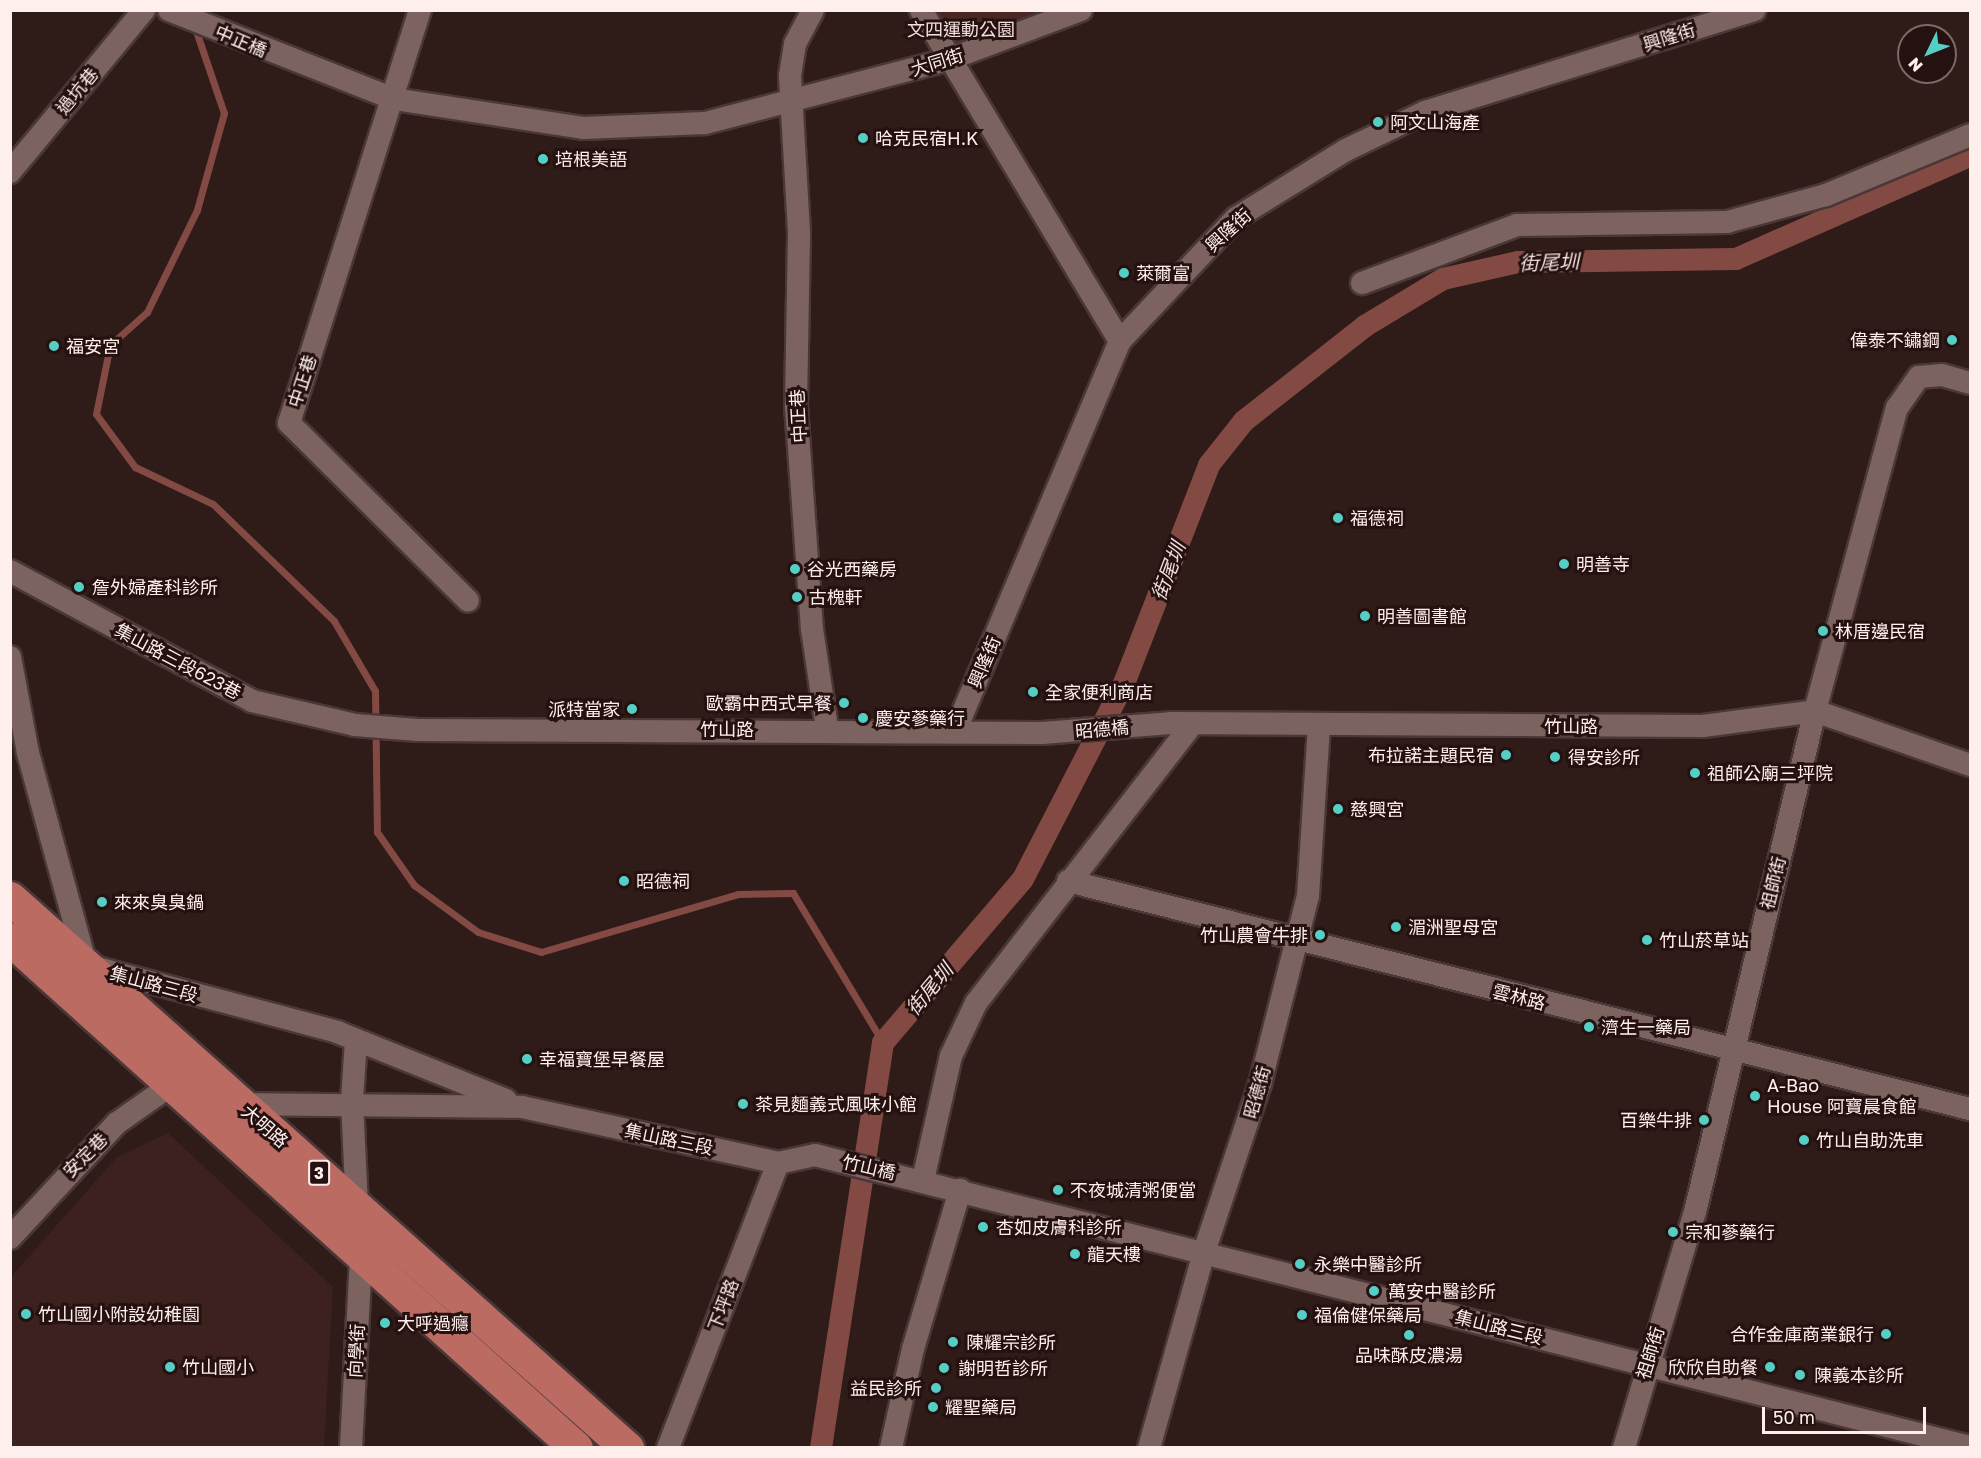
<!DOCTYPE html>
<meta charset="utf-8">
<style>
body{margin:0}
#map{position:relative;width:1981px;height:1458px;overflow:hidden;background:#2f1b18;font-family:"Golos Text","Noto Sans TC",sans-serif}
div>[style]{position:absolute}
.built>*{inset:0;background:#3d211e}
.green>*{inset:0;background:#4a2723}
.stream>*{height:7px;margin:-3.5px;padding:0 3.5px;transform-origin:3.5px;border-radius:3.5px;background:#834a43}
.canal>*{height:22px;margin:-11px;padding:0 11px;transform-origin:11px;border-radius:11px;background:#834a43}
.roads{filter:drop-shadow(2px 0 #493837) drop-shadow(-2px 0 #493837) drop-shadow(0 2px #493837) drop-shadow(0 -2px #493837)}
.minor>*{height:22px;margin:-11px;padding:0 11px;transform-origin:11px;border-radius:11px;background:#7d6360}
.primary>*{height:33px;margin:-16.5px;padding:0 16.5px;transform-origin:16.5px;border-radius:16.5px;background:#bc6b63}
.dots>*{width:16px;height:16px;translate:-50% -50%;box-sizing:border-box;border:3px solid #25110f;border-radius:50%}
span{translate:-50% -50%;white-space:nowrap;text-align:center;line-height:1.15;-webkit-text-stroke:6px #25110f;paint-order:stroke}
.shield-label span{padding:2px 4px;background:#25110f;border:2px solid;border-radius:4px;-webkit-text-stroke-width:0}
.shield-label{font-size:16px;color:#feefed;font-weight:700}
.park-label{font-size:18px;color:#f2dedc}
.street-label{font-size:18px;color:#feefed}
.poi-label{font-size:18px;color:#feefed}
.left{translate:0 -50%;text-align:left}
.right{translate:-100% -50%;text-align:right}
.water-label{font-size:20px;color:#f1dedb;font-style:italic}
.frame{position:absolute;inset:0;border:12px solid #feefed;pointer-events:none}
.north{position:absolute;left:1897px;top:24px;width:60px;height:60px;box-sizing:border-box;background:#25110f;border:2px solid #7c6a68;border-radius:50%;rotate:227deg;font-size:16px;font-weight:700;line-height:24px;text-align:center;color:#feefed}
.north::after{content:'';display:block;margin:auto;width:21px;height:27px;background:#55cec6;clip-path:polygon(50% 0,100% 100%,50% 72%,0 100%)}
.scale{position:absolute;left:1762px;top:1407px;width:164px;height:27px;box-sizing:border-box;border:3px solid #feefed;border-top:0;padding-left:8px;font-size:18px;line-height:21px;white-space:nowrap;color:#feefed;-webkit-text-stroke:4px #25110f;paint-order:stroke}
</style>
<div id="map">
<div class="built">
<div style="clip-path:polygon(168px 1133px,333px 1287px,324px 1447px,11px 1447px,11px 1277px,117px 1157px)"></div>
</div>
<div class="green">
<div style="clip-path:polygon(926px 11px,1067px 11px,953px 51px)"></div>
</div>
<div class="stream">
<div style="left:194px;top:25px;width:93px;rotate:71.2deg"></div>
<div style="left:224px;top:113px;width:101px;rotate:105.6deg"></div>
<div style="left:197px;top:210px;width:114px;rotate:116.1deg"></div>
<div style="left:147px;top:312px;width:50px;rotate:138.3deg"></div>
<div style="left:110px;top:345px;width:70px;rotate:101.5deg"></div>
<div style="left:96px;top:414px;width:66px;rotate:53.7deg"></div>
<div style="left:135px;top:467px;width:86px;rotate:25.4deg"></div>
<div style="left:213px;top:504px;width:168px;rotate:44deg"></div>
<div style="left:334px;top:621px;width:81px;rotate:59.6deg"></div>
<div style="left:375px;top:691px;width:141px;rotate:89.2deg"></div>
<div style="left:377px;top:832px;width:65px;rotate:55.1deg"></div>
<div style="left:414px;top:885px;width:79px;rotate:36.3deg"></div>
<div style="left:478px;top:932px;width:66px;rotate:17.6deg"></div>
<div style="left:541px;top:952px;width:205px;rotate:-16.4deg"></div>
<div style="left:738px;top:894px;width:55px;rotate:-1deg"></div>
<div style="left:793px;top:893px;width:175px;rotate:59deg"></div>
</div>
<div class="canal">
<div style="left:821px;top:1448px;width:410px;rotate:-81.3deg"></div>
<div style="left:883px;top:1043px;width:216px;rotate:-49.5deg"></div>
<div style="left:1023px;top:879px;width:223px;rotate:-62.7deg"></div>
<div style="left:1125px;top:681px;width:232px;rotate:-68.7deg"></div>
<div style="left:1209px;top:465px;width:56px;rotate:-51.5deg"></div>
<div style="left:1244px;top:421px;width:154px;rotate:-38.1deg"></div>
<div style="left:1365px;top:326px;width:91px;rotate:-31.1deg"></div>
<div style="left:1443px;top:279px;width:77px;rotate:-12.8deg"></div>
<div style="left:1518px;top:262px;width:218px;rotate:-0.8deg"></div>
<div style="left:1736px;top:259px;width:256px;rotate:-23.8deg"></div>
</div>
<div class="roads">
<div class="minor">
<div style="left:169px;top:10px;width:242px;rotate:21.6deg"></div>
<div style="left:394px;top:99px;width:191px;rotate:8.7deg"></div>
<div style="left:583px;top:128px;width:122px;rotate:-2.3deg"></div>
<div style="left:705px;top:123px;width:253px;rotate:-14.6deg"></div>
<div style="left:950px;top:59px;width:140px;rotate:-20.5deg"></div>
<div style="left:420px;top:10px;width:433px;rotate:107.6deg"></div>
<div style="left:289px;top:423px;width:252px;rotate:44.8deg"></div>
<div style="left:813px;top:10px;width:38px;rotate:118deg"></div>
<div style="left:795px;top:44px;width:32px;rotate:99deg"></div>
<div style="left:790px;top:76px;width:158px;rotate:86.7deg"></div>
<div style="left:799px;top:234px;width:172px;rotate:91deg"></div>
<div style="left:796px;top:406px;width:224px;rotate:85.9deg"></div>
<div style="left:812px;top:629px;width:100px;rotate:81.4deg"></div>
<div style="left:921px;top:10px;width:386px;rotate:59deg"></div>
<div style="left:10px;top:172px;width:210px;rotate:-50.4deg"></div>
<div style="left:1362px;top:283px;width:165px;rotate:-20.5deg"></div>
<div style="left:1517px;top:225px;width:210px;rotate:-0.8deg"></div>
<div style="left:1727px;top:222px;width:103px;rotate:-15.3deg"></div>
<div style="left:1826px;top:195px;width:156px;rotate:-22.6deg"></div>
<div style="left:10px;top:571px;width:275px;rotate:28.2deg"></div>
<div style="left:252px;top:701px;width:106px;rotate:13.1deg"></div>
<div style="left:355px;top:725px;width:63px;rotate:4.5deg"></div>
<div style="left:418px;top:730px;width:624px;rotate:0.28deg"></div>
<div style="left:1042px;top:733px;width:129px;rotate:-4.4deg"></div>
<div style="left:1171px;top:723px;width:532px;rotate:0.32deg"></div>
<div style="left:1703px;top:726px;width:113px;rotate:-7.6deg"></div>
<div style="left:1815px;top:711px;width:164px;rotate:19.2deg"></div>
<div style="left:10px;top:657px;width:98px;rotate:79.4deg"></div>
<div style="left:28px;top:753px;width:220px;rotate:74.7deg"></div>
<div style="left:86px;top:965px;width:260px;rotate:14.9deg"></div>
<div style="left:337px;top:1032px;width:182px;rotate:21.9deg"></div>
<div style="left:956px;top:729px;width:421px;rotate:-67.1deg"></div>
<div style="left:1120px;top:341px;width:169px;rotate:-46.7deg"></div>
<div style="left:1236px;top:218px;width:129px;rotate:-31.7deg"></div>
<div style="left:1346px;top:150px;width:88px;rotate:-25.7deg"></div>
<div style="left:1425px;top:112px;width:345px;rotate:-17.2deg"></div>
<div style="left:1068px;top:881px;width:930px;rotate:14.19deg"></div>
<div style="left:356px;top:1040px;width:61px;rotate:93.8deg"></div>
<div style="left:352px;top:1101px;width:107px;rotate:87.3deg"></div>
<div style="left:237px;top:1104px;width:285px;rotate:0.6deg"></div>
<div style="left:522px;top:1107px;width:262px;rotate:12.3deg"></div>
<div style="left:778px;top:1163px;width:38px;rotate:-12deg"></div>
<div style="left:815px;top:1155px;width:1191px;rotate:14.19deg"></div>
<div style="left:923px;top:1180px;width:127px;rotate:-77.3deg"></div>
<div style="left:951px;top:1056px;width:59px;rotate:-64.7deg"></div>
<div style="left:976px;top:1003px;width:354px;rotate:-52.2deg"></div>
<div style="left:10px;top:1238px;width:157px;rotate:-47.1deg"></div>
<div style="left:117px;top:1123px;width:66px;rotate:-35.1deg"></div>
<div style="left:171px;top:1085px;width:15px;rotate:16deg"></div>
<div style="left:351px;top:1448px;width:193px;rotate:-87deg"></div>
<div style="left:668px;top:1448px;width:305px;rotate:-68.9deg"></div>
<div style="left:891px;top:1448px;width:101px;rotate:-77.5deg"></div>
<div style="left:913px;top:1349px;width:166px;rotate:-73.5deg"></div>
<div style="left:1149px;top:1448px;width:204px;rotate:-74.3deg"></div>
<div style="left:1204px;top:1252px;width:177px;rotate:-71.6deg"></div>
<div style="left:1260px;top:1084px;width:194px;rotate:-75.7deg"></div>
<div style="left:1308px;top:896px;width:170px;rotate:-86.3deg"></div>
<div style="left:1624px;top:1448px;width:246px;rotate:-73.3deg"></div>
<div style="left:1695px;top:1212px;width:515px;rotate:-76.53deg"></div>
<div style="left:1815px;top:711px;width:314px;rotate:-74.9deg"></div>
<div style="left:1897px;top:408px;width:38px;rotate:-55deg"></div>
<div style="left:1919px;top:377px;width:23px;rotate:-5deg"></div>
<div style="left:1942px;top:375px;width:29px;rotate:16deg"></div>
</div>
<div class="primary">
<div style="left:10px;top:898px;width:827px;rotate:41.71deg"></div>
<div style="left:10px;top:939px;width:761px;rotate:41.96deg"></div>
</div>
</div>
<div class="dots">
<div style="left:1378px;top:122px;background:#55cec6"></div>
<div style="left:863px;top:138px;background:#55cec6"></div>
<div style="left:543px;top:159px;background:#55cec6"></div>
<div style="left:1124px;top:273px;background:#55cec6"></div>
<div style="left:1952px;top:340px;background:#55cec6"></div>
<div style="left:54px;top:346px;background:#55cec6"></div>
<div style="left:1338px;top:518px;background:#55cec6"></div>
<div style="left:1564px;top:564px;background:#55cec6"></div>
<div style="left:795px;top:569px;background:#55cec6"></div>
<div style="left:79px;top:587px;background:#55cec6"></div>
<div style="left:797px;top:597px;background:#55cec6"></div>
<div style="left:1365px;top:616px;background:#55cec6"></div>
<div style="left:1823px;top:631px;background:#55cec6"></div>
<div style="left:1033px;top:692px;background:#55cec6"></div>
<div style="left:844px;top:703px;background:#55cec6"></div>
<div style="left:632px;top:709px;background:#55cec6"></div>
<div style="left:863px;top:718px;background:#55cec6"></div>
<div style="left:1506px;top:755px;background:#55cec6"></div>
<div style="left:1555px;top:757px;background:#55cec6"></div>
<div style="left:1695px;top:773px;background:#55cec6"></div>
<div style="left:1338px;top:809px;background:#55cec6"></div>
<div style="left:624px;top:881px;background:#55cec6"></div>
<div style="left:102px;top:902px;background:#55cec6"></div>
<div style="left:1396px;top:927px;background:#55cec6"></div>
<div style="left:1320px;top:935px;background:#55cec6"></div>
<div style="left:1647px;top:940px;background:#55cec6"></div>
<div style="left:1589px;top:1027px;background:#55cec6"></div>
<div style="left:527px;top:1059px;background:#55cec6"></div>
<div style="left:1755px;top:1096px;background:#55cec6"></div>
<div style="left:743px;top:1104px;background:#55cec6"></div>
<div style="left:1704px;top:1120px;background:#55cec6"></div>
<div style="left:1804px;top:1140px;background:#55cec6"></div>
<div style="left:1058px;top:1190px;background:#55cec6"></div>
<div style="left:983px;top:1227px;background:#55cec6"></div>
<div style="left:1673px;top:1232px;background:#55cec6"></div>
<div style="left:1075px;top:1254px;background:#55cec6"></div>
<div style="left:1300px;top:1264px;background:#55cec6"></div>
<div style="left:1374px;top:1291px;background:#55cec6"></div>
<div style="left:26px;top:1314px;background:#55cec6"></div>
<div style="left:1302px;top:1315px;background:#55cec6"></div>
<div style="left:385px;top:1323px;background:#55cec6"></div>
<div style="left:1886px;top:1334px;background:#55cec6"></div>
<div style="left:1409px;top:1335px;background:#55cec6"></div>
<div style="left:953px;top:1342px;background:#55cec6"></div>
<div style="left:170px;top:1367px;background:#55cec6"></div>
<div style="left:1770px;top:1367px;background:#55cec6"></div>
<div style="left:944px;top:1368px;background:#55cec6"></div>
<div style="left:1800px;top:1375px;background:#55cec6"></div>
<div style="left:936px;top:1388px;background:#55cec6"></div>
<div style="left:933px;top:1407px;background:#55cec6"></div>
</div>
<div class="shield-label">
<span style="left:319px;top:1173px">3</span>
</div>
<div class="park-label">
<span style="left:961px;top:29px">文四運動公園</span>
</div>
<div class="street-label">
<span style="left:1669px;top:37px;rotate:-17deg">興隆街</span>
<span style="left:241px;top:41px;rotate:23deg">中正橋</span>
<span style="left:937px;top:62px;rotate:-17deg">大同街</span>
<span style="left:77px;top:91px;rotate:-50deg">過坑巷</span>
<span style="left:1228px;top:230px;rotate:-42deg">興隆街</span>
<span style="left:302px;top:381px;rotate:-72deg">中正巷</span>
<span style="left:798px;top:416px;rotate:-93deg">中正巷</span>
<span style="left:178px;top:661px;rotate:28deg">集山路三段623巷</span>
<span style="left:984px;top:662px;rotate:-67deg">興隆街</span>
<span style="left:1571px;top:726px">竹山路</span>
<span style="left:727px;top:729px">竹山路</span>
<span style="left:1102px;top:729px;rotate:-5deg">昭德橋</span>
<span style="left:1773px;top:883px;rotate:-76deg">祖師街</span>
<span style="left:154px;top:984px;rotate:15deg">集山路三段</span>
<span style="left:1519px;top:997px;rotate:14deg">雲林路</span>
<span style="left:1257px;top:1092px;rotate:-74deg">昭德街</span>
<span style="left:265px;top:1126px;rotate:41deg">大明路</span>
<span style="left:669px;top:1139px;rotate:12deg">集山路三段</span>
<span style="left:85px;top:1155px;rotate:-45deg">安定巷</span>
<span style="left:869px;top:1167px;rotate:13deg">竹山橋</span>
<span style="left:723px;top:1305px;rotate:-69deg">下坪路</span>
<span style="left:1499px;top:1327px;rotate:14deg">集山路三段</span>
<span style="left:356px;top:1351px;rotate:-87deg">向學街</span>
<span style="left:1650px;top:1353px;rotate:-73deg">祖師街</span>
</div>
<div class="poi-label">
<span class="left" style="left:1390px;top:122px">阿文山海產</span>
<span class="left" style="left:875px;top:138px">哈克民宿H.K</span>
<span class="left" style="left:555px;top:159px">培根美語</span>
<span class="left" style="left:1136px;top:273px">萊爾富</span>
<span class="right" style="left:1940px;top:340px">偉泰不鏽鋼</span>
<span class="left" style="left:66px;top:346px">福安宮</span>
<span class="left" style="left:1350px;top:518px">福德祠</span>
<span class="left" style="left:1576px;top:564px">明善寺</span>
<span class="left" style="left:807px;top:569px">谷光西藥房</span>
<span class="left" style="left:92px;top:587px">詹外婦產科診所</span>
<span class="left" style="left:809px;top:597px">古槐軒</span>
<span class="left" style="left:1377px;top:616px">明善圖書館</span>
<span class="left" style="left:1835px;top:631px">林厝邊民宿</span>
<span class="left" style="left:1045px;top:692px">全家便利商店</span>
<span class="right" style="left:832px;top:703px">歐霸中西式早餐</span>
<span class="right" style="left:620px;top:709px">派特當家</span>
<span class="left" style="left:875px;top:718px">慶安蔘藥行</span>
<span class="right" style="left:1494px;top:755px">布拉諾主題民宿</span>
<span class="left" style="left:1568px;top:757px">得安診所</span>
<span class="left" style="left:1707px;top:773px">祖師公廟三坪院</span>
<span class="left" style="left:1350px;top:809px">慈興宮</span>
<span class="left" style="left:636px;top:881px">昭德祠</span>
<span class="left" style="left:114px;top:902px">來來臭臭鍋</span>
<span class="left" style="left:1408px;top:927px">湄洲聖母宮</span>
<span class="right" style="left:1308px;top:935px">竹山農會牛排</span>
<span class="left" style="left:1659px;top:940px">竹山菸草站</span>
<span class="left" style="left:1601px;top:1027px">濟生一藥局</span>
<span class="left" style="left:539px;top:1059px">幸福寶堡早餐屋</span>
<span class="left" style="left:1767px;top:1096px">A-Bao<br>House 阿寶晨食館</span>
<span class="left" style="left:755px;top:1104px">茶見麵義式風味小館</span>
<span class="right" style="left:1692px;top:1120px">百樂牛排</span>
<span class="left" style="left:1816px;top:1140px">竹山自助洗車</span>
<span class="left" style="left:1070px;top:1190px">不夜城清粥便當</span>
<span class="left" style="left:996px;top:1227px">杏如皮膚科診所</span>
<span class="left" style="left:1685px;top:1232px">宗和蔘藥行</span>
<span class="left" style="left:1087px;top:1254px">龍天樓</span>
<span class="left" style="left:1314px;top:1264px">永樂中醫診所</span>
<span class="left" style="left:1388px;top:1291px">萬安中醫診所</span>
<span class="left" style="left:38px;top:1314px">竹山國小附設幼稚園</span>
<span class="left" style="left:1314px;top:1315px">福倫健保藥局</span>
<span class="left" style="left:397px;top:1323px">大呼過癮</span>
<span class="right" style="left:1874px;top:1334px">合作金庫商業銀行</span>
<span class="left" style="left:966px;top:1342px">陳耀宗診所</span>
<span style="left:1409px;top:1355px">品味酥皮濃湯</span>
<span class="left" style="left:182px;top:1367px">竹山國小</span>
<span class="right" style="left:1758px;top:1367px">欣欣自助餐</span>
<span class="left" style="left:958px;top:1368px">謝明哲診所</span>
<span class="left" style="left:1814px;top:1375px">陳義本診所</span>
<span class="right" style="left:922px;top:1388px">益民診所</span>
<span class="left" style="left:945px;top:1407px">耀聖藥局</span>
</div>
<div class="water-label">
<span style="left:1549px;top:262px;rotate:-2deg">街尾圳</span>
<span style="left:1168px;top:571px;rotate:-69deg">街尾圳</span>
<span style="left:929px;top:989px;rotate:-50deg">街尾圳</span>
</div>
<div class="frame"></div>
<div class="north">N</div>
<div class="scale">50 m</div>
</div>
